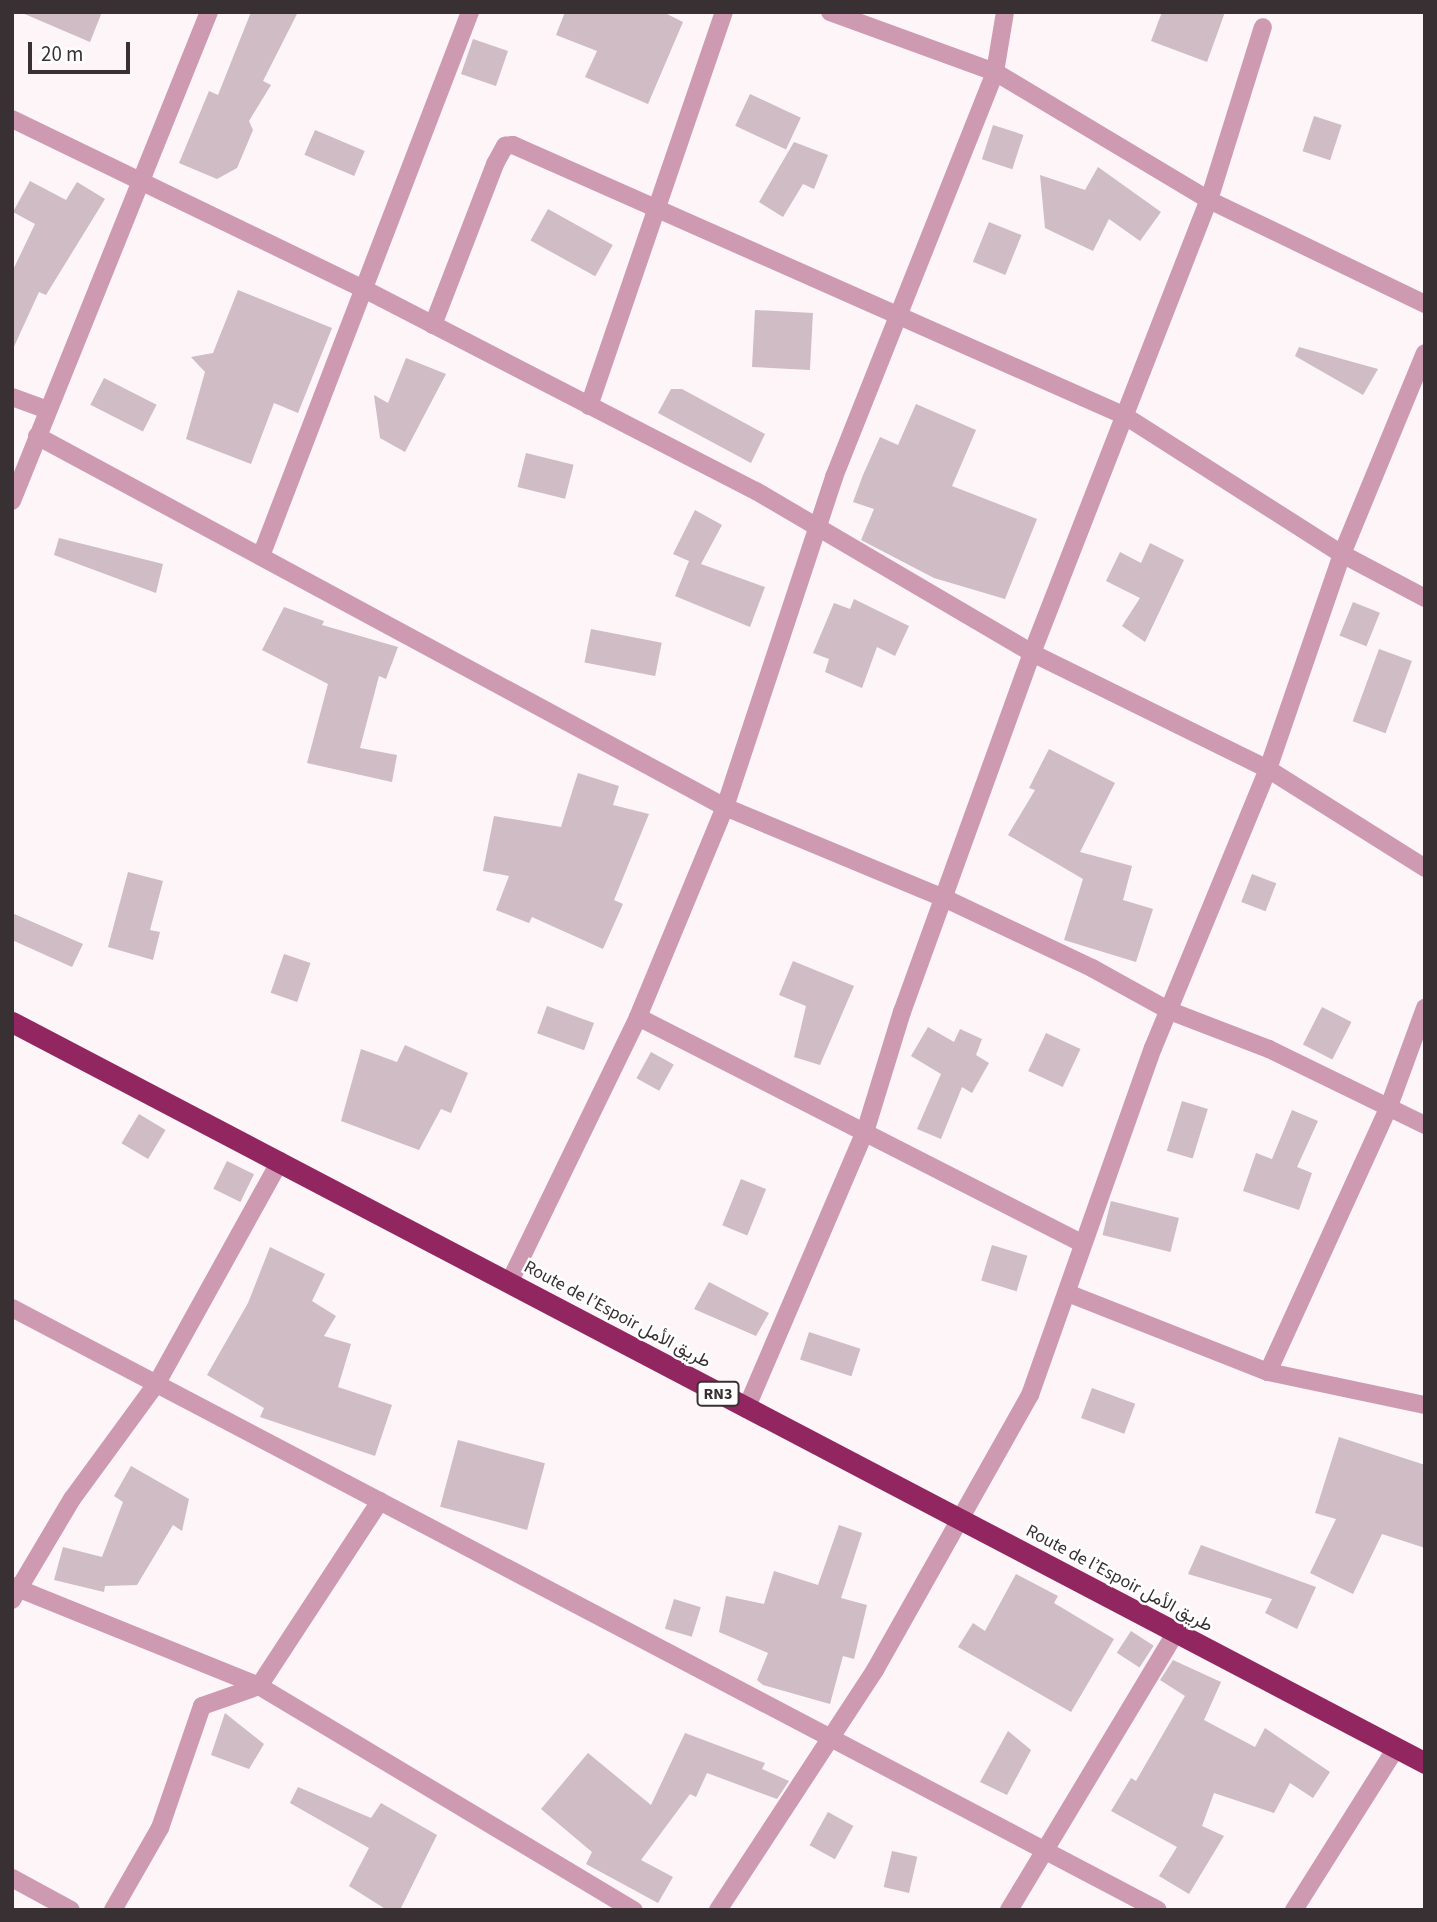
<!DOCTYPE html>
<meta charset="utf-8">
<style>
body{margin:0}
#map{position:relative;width:1437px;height:1922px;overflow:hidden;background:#fdf5f8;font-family:"Source Sans 3",Vazirmatn,sans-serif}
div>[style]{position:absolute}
.building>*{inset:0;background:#cfbcc4;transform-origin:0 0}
.minor>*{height:18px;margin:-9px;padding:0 9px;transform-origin:9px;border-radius:9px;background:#ce9ab1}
.highway>*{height:21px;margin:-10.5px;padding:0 10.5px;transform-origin:10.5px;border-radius:10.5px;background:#912661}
span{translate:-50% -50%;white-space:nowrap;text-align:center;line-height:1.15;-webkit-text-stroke:5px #fff;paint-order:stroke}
.shield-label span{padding:2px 5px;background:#fff;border:2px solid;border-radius:5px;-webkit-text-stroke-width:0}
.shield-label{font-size:16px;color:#383033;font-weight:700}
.street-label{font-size:18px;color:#383033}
.frame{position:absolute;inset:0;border:14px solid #383033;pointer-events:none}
.scale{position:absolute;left:28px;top:42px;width:102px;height:32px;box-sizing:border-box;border:4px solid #383033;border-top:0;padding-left:9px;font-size:21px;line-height:24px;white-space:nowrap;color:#383033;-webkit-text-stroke:5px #fff;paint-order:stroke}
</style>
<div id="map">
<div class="building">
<div style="clip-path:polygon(20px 12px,102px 12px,90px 42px)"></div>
<div style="clip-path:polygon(251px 12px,298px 12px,263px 81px,271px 85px,249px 121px,253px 130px,237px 168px,217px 179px,179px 163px,209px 91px,218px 95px)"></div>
<div style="clip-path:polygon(565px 12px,663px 12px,683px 22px,648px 104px,585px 77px,597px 51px,556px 35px)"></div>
<div style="clip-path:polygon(1162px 12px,1225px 12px,1207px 62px,1151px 41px)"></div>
<div style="left:473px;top:39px;width:37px;height:37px;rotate:19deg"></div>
<div style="left:750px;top:94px;width:56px;height:35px;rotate:25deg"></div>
<div style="left:1314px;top:116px;width:29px;height:37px;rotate:18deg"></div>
<div style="left:993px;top:125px;width:32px;height:36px;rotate:18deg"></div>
<div style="left:315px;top:130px;width:54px;height:27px;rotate:23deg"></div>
<div style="clip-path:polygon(794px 142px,828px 155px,814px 189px,803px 184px,783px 217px,759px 202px)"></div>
<div style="clip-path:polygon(1098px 167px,1161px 212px,1140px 241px,1109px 219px,1093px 251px,1045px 228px,1040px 175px,1085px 190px)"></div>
<div style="clip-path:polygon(30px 181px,66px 200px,77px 182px,105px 199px,46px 295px,39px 292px,12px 351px,12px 272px,35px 224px,13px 212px)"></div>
<div style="left:548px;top:209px;width:74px;height:36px;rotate:29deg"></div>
<div style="left:989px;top:222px;width:35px;height:43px;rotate:22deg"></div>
<div style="clip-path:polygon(238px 290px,332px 328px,298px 413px,274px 403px,251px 464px,186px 439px,205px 372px,191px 357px,213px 353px)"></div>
<div style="left:755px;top:310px;width:58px;height:57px;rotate:3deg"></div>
<div style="clip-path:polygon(1299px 347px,1378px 369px,1363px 395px,1295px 356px)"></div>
<div style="clip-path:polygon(406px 358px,446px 374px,405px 452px,380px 438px,374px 395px,388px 403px)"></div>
<div style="left:104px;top:378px;width:59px;height:30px;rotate:27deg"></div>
<div style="clip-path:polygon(671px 389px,682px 389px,765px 434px,751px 463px,658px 413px)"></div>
<div style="clip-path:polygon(916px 404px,976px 430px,952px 486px,1037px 519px,1005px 599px,934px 578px,861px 540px,874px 509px,853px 502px,863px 475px,880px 437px,898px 445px)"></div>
<div style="left:526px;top:453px;width:49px;height:35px;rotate:14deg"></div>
<div style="clip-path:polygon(695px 510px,722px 525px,701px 564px,765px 587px,750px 627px,675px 596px,689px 561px,673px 554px)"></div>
<div style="clip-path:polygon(59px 538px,163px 564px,156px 593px,54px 555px)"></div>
<div style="clip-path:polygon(1150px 543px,1184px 560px,1145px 642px,1122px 626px,1140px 598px,1106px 581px,1120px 552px,1141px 563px)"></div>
<div style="clip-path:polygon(854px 599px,909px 626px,895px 656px,877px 647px,862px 688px,825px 672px,829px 659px,813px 653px,834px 603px,850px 609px)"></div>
<div style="left:1353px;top:602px;width:29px;height:36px;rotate:22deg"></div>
<div style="clip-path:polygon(284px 607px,324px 621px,322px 625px,398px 647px,386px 679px,379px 676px,360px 748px,397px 755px,392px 782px,307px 763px,328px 684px,262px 650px)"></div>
<div style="left:591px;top:629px;width:72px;height:34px;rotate:11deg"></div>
<div style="left:1379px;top:649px;width:35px;height:77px;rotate:20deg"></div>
<div style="clip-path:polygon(1049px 749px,1115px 783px,1080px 852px,1132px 866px,1123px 900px,1153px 909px,1136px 962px,1064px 940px,1083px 879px,1008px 835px,1035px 790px,1029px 788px)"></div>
<div style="clip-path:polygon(578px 773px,619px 786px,613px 805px,649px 814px,614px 900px,623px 904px,603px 949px,532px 917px,529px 923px,496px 910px,509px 876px,483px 871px,494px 816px,561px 827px)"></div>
<div style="clip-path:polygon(128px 872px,163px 881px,150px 930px,160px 932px,153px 960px,108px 947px)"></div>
<div style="left:1252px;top:874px;width:26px;height:30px;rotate:21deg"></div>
<div style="clip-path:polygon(12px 913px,83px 944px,72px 967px,12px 940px)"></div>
<div style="left:284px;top:954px;width:28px;height:41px;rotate:19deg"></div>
<div style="clip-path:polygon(793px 961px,854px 986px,820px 1065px,794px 1057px,806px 1006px,779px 995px)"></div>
<div style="left:547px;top:1006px;width:50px;height:29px;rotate:20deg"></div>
<div style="left:1322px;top:1007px;width:33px;height:42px;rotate:27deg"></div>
<div style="clip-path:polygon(928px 1027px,954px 1042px,960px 1029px,982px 1039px,976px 1055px,989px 1063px,972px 1093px,962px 1087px,941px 1139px,917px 1129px,941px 1074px,911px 1056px)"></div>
<div style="left:1046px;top:1033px;width:38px;height:42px;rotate:25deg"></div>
<div style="clip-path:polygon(405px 1045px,468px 1073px,451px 1113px,441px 1109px,419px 1150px,341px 1121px,361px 1049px,397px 1062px)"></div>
<div style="left:651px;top:1052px;width:26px;height:30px;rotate:29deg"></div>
<div style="left:1182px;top:1101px;width:27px;height:52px;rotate:17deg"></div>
<div style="clip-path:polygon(1292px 1110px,1318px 1121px,1297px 1167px,1312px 1173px,1299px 1210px,1243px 1191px,1256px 1153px,1272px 1159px)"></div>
<div style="left:139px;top:1114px;width:31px;height:34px;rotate:31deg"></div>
<div style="left:227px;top:1161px;width:30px;height:31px;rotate:26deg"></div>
<div style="left:741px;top:1179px;width:27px;height:50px;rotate:22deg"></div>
<div style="left:1111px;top:1201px;width:70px;height:35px;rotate:14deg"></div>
<div style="left:992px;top:1245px;width:37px;height:37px;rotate:17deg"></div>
<div style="clip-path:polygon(270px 1247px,325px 1274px,312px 1301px,336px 1316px,324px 1336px,351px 1344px,338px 1387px,392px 1405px,375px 1456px,260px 1417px,264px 1408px,207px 1375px,248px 1303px)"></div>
<div style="clip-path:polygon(709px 1282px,769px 1313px,756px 1336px,694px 1309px)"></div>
<div style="left:809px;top:1332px;width:54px;height:29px;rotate:18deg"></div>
<div style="left:1092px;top:1388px;width:46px;height:32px;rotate:20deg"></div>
<div style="clip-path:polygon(1339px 1437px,1425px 1465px,1425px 1548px,1382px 1534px,1353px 1594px,1310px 1573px,1336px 1519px,1315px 1513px)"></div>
<div style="left:458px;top:1440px;width:90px;height:69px;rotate:15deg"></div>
<div style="clip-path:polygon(131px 1466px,189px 1499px,182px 1531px,173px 1525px,137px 1585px,105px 1586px,104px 1592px,54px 1580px,63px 1547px,102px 1557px,123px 1502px,114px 1496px)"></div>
<div style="clip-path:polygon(839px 1525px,862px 1533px,841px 1598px,867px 1605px,854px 1659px,843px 1656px,830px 1704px,763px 1685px,757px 1680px,768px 1653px,719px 1632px,726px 1596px,764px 1604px,774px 1571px,818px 1585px)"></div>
<div style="clip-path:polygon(1201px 1545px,1316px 1587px,1297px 1629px,1265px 1613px,1272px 1599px,1188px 1574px)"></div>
<div style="clip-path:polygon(1016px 1574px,1058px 1596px,1054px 1603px,1114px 1639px,1071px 1712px,958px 1647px,973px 1623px,985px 1631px)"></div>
<div style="left:674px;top:1599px;width:28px;height:31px;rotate:17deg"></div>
<div style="left:1131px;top:1631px;width:27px;height:26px;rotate:33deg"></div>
<div style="clip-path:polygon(1173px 1660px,1221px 1682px,1204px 1720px,1255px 1747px,1265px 1728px,1330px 1772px,1313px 1798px,1290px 1783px,1274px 1813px,1214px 1793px,1202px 1826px,1224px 1836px,1189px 1894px,1159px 1876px,1177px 1847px,1111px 1811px,1131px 1778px,1136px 1781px,1185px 1696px,1160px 1680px)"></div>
<div style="clip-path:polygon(225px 1713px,264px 1744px,249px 1769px,211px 1755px)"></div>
<div style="clip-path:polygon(1008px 1731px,1031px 1750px,1007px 1795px,980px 1782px)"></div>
<div style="clip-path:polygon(685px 1733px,765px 1763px,762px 1769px,789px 1781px,777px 1799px,707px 1773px,696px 1797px,690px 1794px,641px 1860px,673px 1877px,658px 1903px,586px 1864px,592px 1852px,541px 1809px,588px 1753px,651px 1805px)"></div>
<div style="clip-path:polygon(298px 1787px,371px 1818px,381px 1803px,437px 1835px,400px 1910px,387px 1910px,349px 1886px,369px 1848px,290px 1803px)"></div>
<div style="left:828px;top:1812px;width:29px;height:38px;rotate:29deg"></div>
<div style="left:892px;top:1851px;width:26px;height:37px;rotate:13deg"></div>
</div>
<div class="minor">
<div style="left:830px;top:12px;width:176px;rotate:20deg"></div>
<div style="left:995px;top:72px;width:249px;rotate:30.9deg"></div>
<div style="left:1209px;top:200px;width:240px;rotate:25.7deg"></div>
<div style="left:12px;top:119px;width:393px;rotate:25.8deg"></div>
<div style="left:366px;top:290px;width:439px;rotate:27.3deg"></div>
<div style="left:756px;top:491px;width:320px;rotate:30.4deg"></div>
<div style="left:1032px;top:653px;width:263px;rotate:26.2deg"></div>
<div style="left:1268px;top:769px;width:186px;rotate:32.2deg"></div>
<div style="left:433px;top:325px;width:173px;rotate:-68.9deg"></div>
<div style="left:495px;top:164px;width:21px;rotate:-61deg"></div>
<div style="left:505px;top:146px;width:8px;rotate:-7deg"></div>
<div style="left:513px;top:145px;width:669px;rotate:23.88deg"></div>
<div style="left:1125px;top:416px;width:257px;rotate:32.5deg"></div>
<div style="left:1342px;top:554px;width:94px;rotate:27.9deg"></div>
<div style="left:12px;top:397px;width:38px;rotate:20deg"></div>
<div style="left:589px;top:406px;width:416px;rotate:-71.1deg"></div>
<div style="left:37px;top:436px;width:782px;rotate:28.34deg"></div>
<div style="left:725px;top:807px;width:237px;rotate:22.6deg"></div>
<div style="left:944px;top:898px;width:164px;rotate:25.3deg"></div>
<div style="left:1092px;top:968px;width:89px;rotate:28.9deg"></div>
<div style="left:1170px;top:1011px;width:106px;rotate:21deg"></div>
<div style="left:1269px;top:1049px;width:174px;rotate:26deg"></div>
<div style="left:12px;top:501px;width:527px;rotate:-68.06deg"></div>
<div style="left:261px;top:556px;width:583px;rotate:-68.98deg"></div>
<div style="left:638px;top:1017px;width:496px;rotate:27deg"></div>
<div style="left:509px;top:1283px;width:296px;rotate:-64.1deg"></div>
<div style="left:638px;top:1017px;width:227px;rotate:-67.5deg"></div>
<div style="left:725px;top:807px;width:348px;rotate:-71.7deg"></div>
<div style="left:834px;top:477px;width:436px;rotate:-68.3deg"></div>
<div style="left:995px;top:72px;width:61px;rotate:-80.5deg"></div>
<div style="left:1070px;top:1294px;width:213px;rotate:21.5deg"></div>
<div style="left:1268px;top:1372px;width:160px;rotate:11.9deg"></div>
<div style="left:12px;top:1308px;width:1294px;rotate:27.71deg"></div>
<div style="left:1268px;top:1372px;width:289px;rotate:-65.5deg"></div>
<div style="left:1388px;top:1109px;width:108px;rotate:-69.9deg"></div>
<div style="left:746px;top:1409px;width:301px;rotate:-66.8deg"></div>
<div style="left:865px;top:1132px;width:126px;rotate:-72.9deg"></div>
<div style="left:902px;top:1012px;width:382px;rotate:-70.1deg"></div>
<div style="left:1032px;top:653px;width:486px;rotate:-68.7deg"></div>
<div style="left:1209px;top:200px;width:181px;rotate:-72.7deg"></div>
<div style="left:12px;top:1586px;width:266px;rotate:22deg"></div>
<div style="left:259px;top:1686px;width:437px;rotate:30.9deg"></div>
<div style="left:12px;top:1600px;width:117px;rotate:-59.3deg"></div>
<div style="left:72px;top:1499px;width:144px;rotate:-53.8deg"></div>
<div style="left:157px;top:1383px;width:254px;rotate:-61deg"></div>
<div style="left:12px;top:1878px;width:67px;rotate:28.5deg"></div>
<div style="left:113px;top:1910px;width:95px;rotate:-60.2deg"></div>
<div style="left:160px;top:1828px;width:129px;rotate:-71deg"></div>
<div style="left:202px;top:1706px;width:60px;rotate:-19.3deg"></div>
<div style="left:259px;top:1686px;width:221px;rotate:-56.8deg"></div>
<div style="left:718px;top:1910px;width:287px;rotate:-56.8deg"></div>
<div style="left:875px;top:1670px;width:316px;rotate:-60.6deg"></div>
<div style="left:1030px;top:1395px;width:368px;rotate:-70.5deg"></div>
<div style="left:1153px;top:1048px;width:302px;rotate:-67.6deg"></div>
<div style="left:1268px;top:769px;width:227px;rotate:-71deg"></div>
<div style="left:1342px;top:554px;width:217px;rotate:-67.6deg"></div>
<div style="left:1009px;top:1910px;width:322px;rotate:-59deg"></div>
<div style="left:1294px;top:1910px;width:191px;rotate:-57.8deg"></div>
</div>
<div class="highway">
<div style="left:12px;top:1022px;width:1596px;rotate:27.67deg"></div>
</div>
<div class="shield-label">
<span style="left:718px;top:1394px">RN3</span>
</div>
<div class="street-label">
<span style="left:617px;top:1315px;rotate:28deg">Route de l’Espoir طريق الأمل</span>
<span style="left:1119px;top:1579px;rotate:28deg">Route de l’Espoir طريق الأمل</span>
</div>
<div class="frame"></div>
<div class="scale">20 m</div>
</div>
